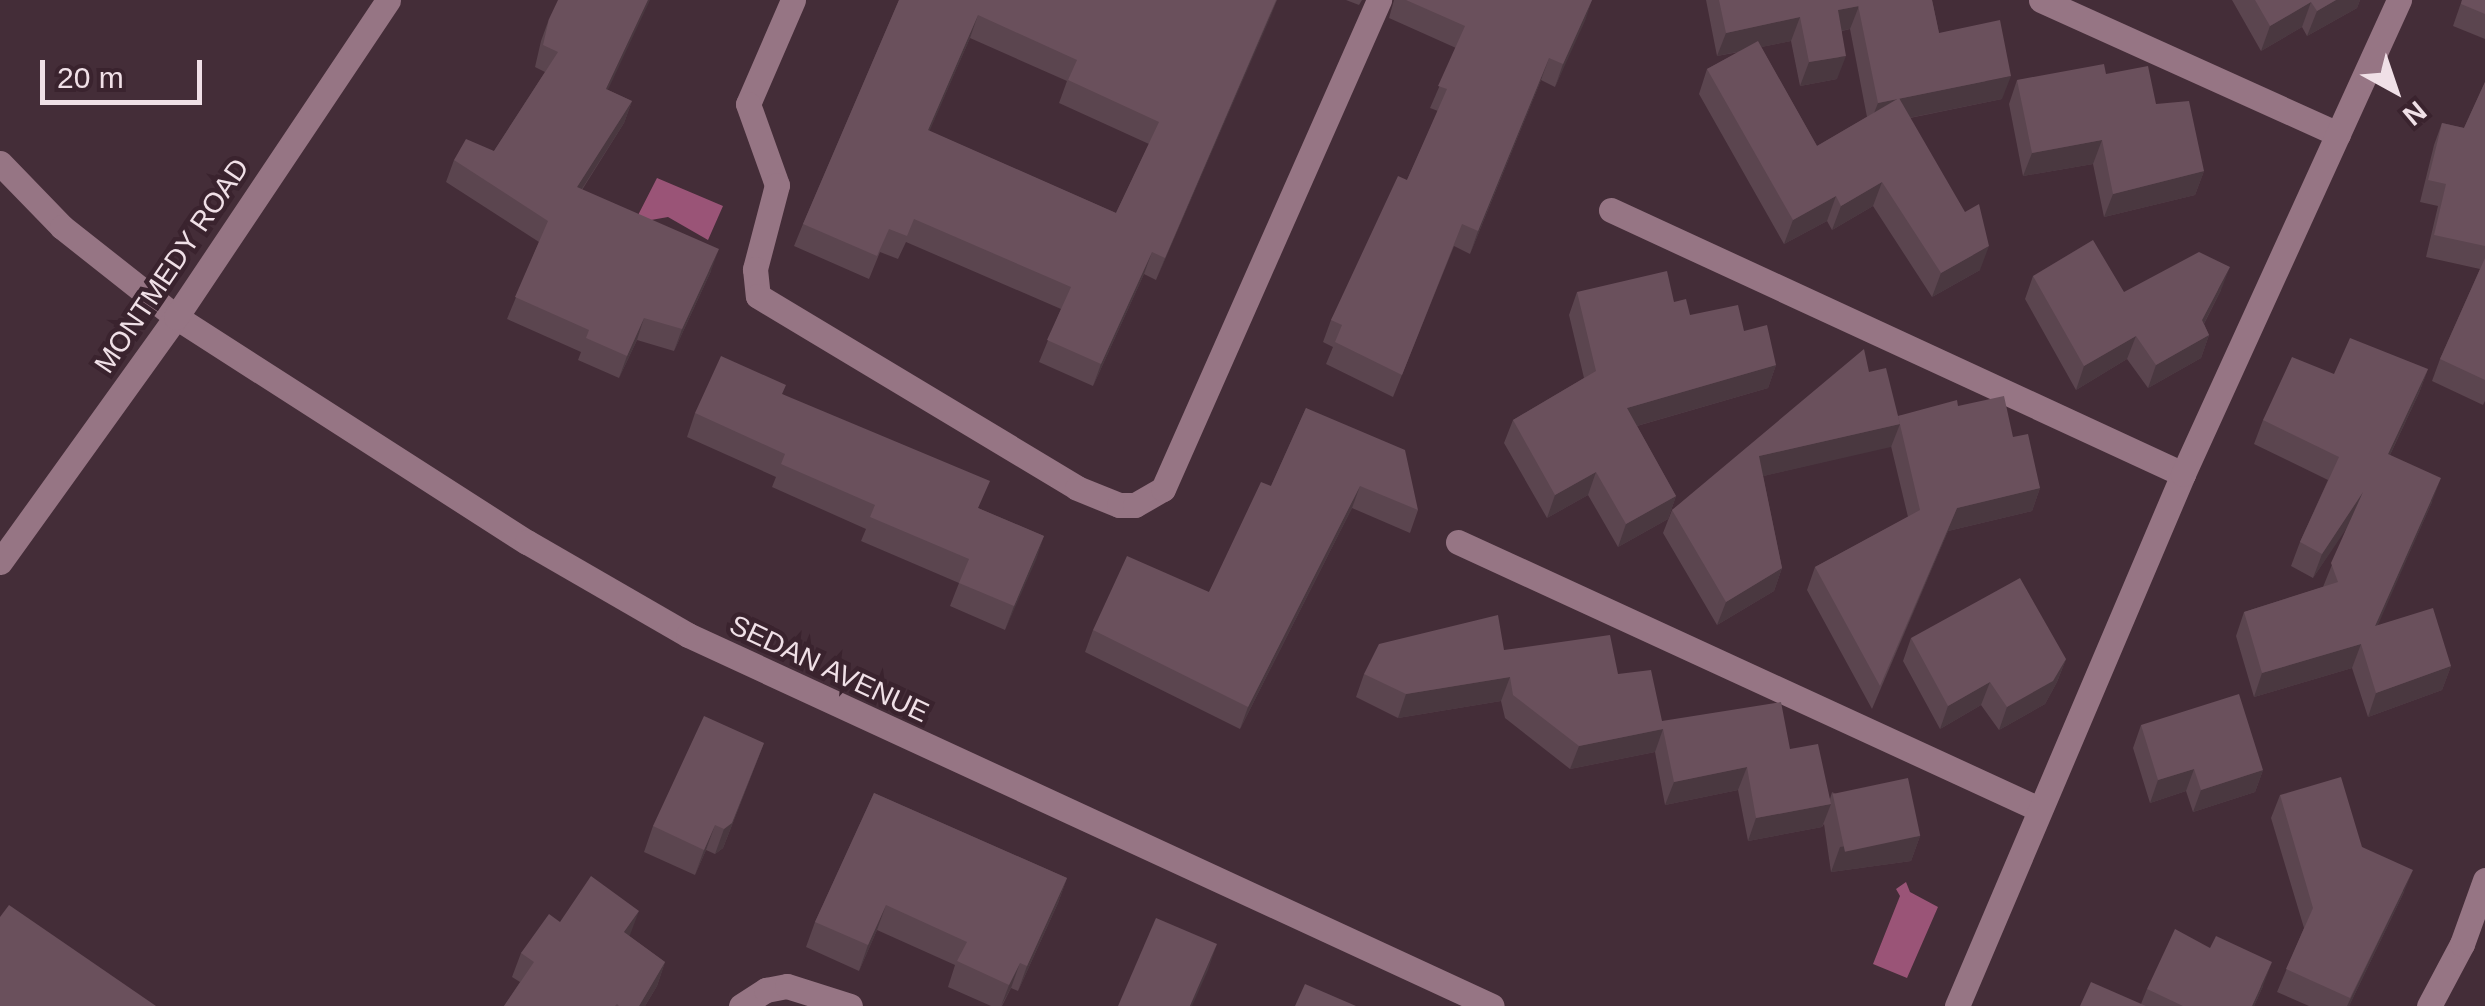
<!DOCTYPE html>
<style>
body{margin:0}
#map{position:relative;width:2485px;height:1006px;overflow:hidden;background:#442d38;font-family:Arial,sans-serif}
div>[style]{position:absolute}
.water>*{inset:0;background:#9a5477}
.minor>*{height:25px;margin:-12.5px;padding:0 12.5px;transform-origin:12.5px;border-radius:12.5px;background:#967584}
.wall>*{inset:0;background:#5b454f}
.shaded-wall>*{inset:0;background:#4a3840}
.building>*{inset:0;background:#6a505c;transform-origin:0 0}
span{translate:-50% -50%;white-space:nowrap;text-align:center;line-height:1.15;-webkit-text-stroke:9px #3a232e;paint-order:stroke}
.street-label{font-size:28px;color:#f0e0e7}
.north{position:absolute;left:2345px;top:40px;width:100px;height:100px;-webkit-text-stroke:8px #3a232e;paint-order:stroke;rotate:140deg;font-size:28px;font-weight:700;line-height:40px;text-align:center;color:#f0e0e7}
.north::after{content:'';display:block;margin:auto;width:35px;height:45px;background:#f0e0e7;clip-path:polygon(50% 0,100% 100%,50% 72%,0 100%)}
.scale{position:absolute;left:40px;top:60px;width:162px;height:45px;box-sizing:border-box;border:5px solid #f0e0e7;border-top:0;padding-left:12px;font-size:30px;line-height:35px;white-space:nowrap;color:#f0e0e7;-webkit-text-stroke:8px #3a232e;paint-order:stroke}
</style>
<div id="map">
<div class="water">
<div style="clip-path:polygon(657px 178px,723px 206px,708px 240px,668px 217px,634px 223px)"></div>
<div style="clip-path:polygon(1906px 882px,1910px 892px,1938px 907px,1907px 978px,1873px 964px,1900px 896px,1896px 889px)"></div>
</div>
<div class="minor">
<div style="left:793px;top:0;width:113px;rotate:113.4deg"></div>
<div style="left:748px;top:104px;width:86px;rotate:70.3deg"></div>
<div style="left:777px;top:185px;width:87px;rotate:104.7deg"></div>
<div style="left:755px;top:269px;width:27px;rotate:84deg"></div>
<div style="left:758px;top:296px;width:372px;rotate:31deg"></div>
<div style="left:1077px;top:488px;width:45px;rotate:22deg"></div>
<div style="left:1119px;top:505px;width:16px"></div>
<div style="left:1135px;top:505px;width:32px;rotate:-30deg"></div>
<div style="left:1163px;top:489px;width:535px;rotate:-66.17deg"></div>
<div style="left:2041px;top:0;width:326px;rotate:24.3deg"></div>
<div style="left:0;top:163px;width:89px;rotate:45.9deg"></div>
<div style="left:62px;top:227px;width:145px;rotate:38.3deg"></div>
<div style="left:176px;top:317px;width:417px;rotate:32.7deg"></div>
<div style="left:527px;top:542px;width:186px;rotate:30deg"></div>
<div style="left:688px;top:635px;width:885px;rotate:24.77deg"></div>
<div style="left:1611px;top:210px;width:630px;rotate:24.78deg"></div>
<div style="left:1458px;top:542px;width:639px;rotate:24.68deg"></div>
<div style="left:0;top:562px;width:302px;rotate:-54.3deg"></div>
<div style="left:176px;top:317px;width:381px;rotate:-56.2deg"></div>
<div style="left:741px;top:1006px;width:30px;rotate:-33deg"></div>
<div style="left:766px;top:990px;width:21px;rotate:-11deg"></div>
<div style="left:787px;top:986px;width:66px;rotate:17.6deg"></div>
<div style="left:1957px;top:1006px;width:578px;rotate:-66.98deg"></div>
<div style="left:2183px;top:474px;width:521px;rotate:-65.5deg"></div>
<div style="left:2429px;top:1006px;width:70px;rotate:-62deg"></div>
<div style="left:2462px;top:944px;width:68px;rotate:-70.2deg"></div>
</div>
<div class="wall">
<div style="clip-path:polygon(evenodd,899px 0,1277px 0,1156px 280px,1144px 274px,1093px 386px,1039px 362px,1061px 309px,906px 242px,898px 259px,880px 252px,869px 279px,794px 246px,803px 224px,899px 0,970px 38px,1067px 81px,1059px 103px,1149px 144px,1116px 213px,929px 131px,970px 38px)"></div>
<div style="clip-path:polygon(1346px 0,1362px 0,1359px 5px)"></div>
<div style="clip-path:polygon(1394px 0,1592px 0,1555px 87px,1541px 80px,1470px 254px,1454px 246px,1393px 397px,1326px 364px,1333px 347px,1323px 342px,1331px 320px,1407px 180px,1438px 111px,1430px 108px,1456px 48px,1389px 18px)"></div>
<div style="clip-path:polygon(evenodd,1706px 0,1932px 0,1939px 33px,2002px 99px,1910px 118px,1980px 270px,1932px 297px,1873px 206px,1832px 230px,1827px 221px,1784px 244px,1699px 94px,1707px 69px,1739px 52px,1717px 56px,1706px 0,1850px 29px,1867px 117px,1817px 146px,1761px 47px,1791px 41px,1800px 86px,1837px 79px,1842px 31px,1850px 29px)"></div>
<div style="clip-path:polygon(2232px 0,2360px 0,2357px 8px,2307px 36px,2302px 27px,2261px 51px)"></div>
<div style="clip-path:polygon(2462px 0,2485px 0,2485px 39px,2453px 26px)"></div>
<div style="clip-path:polygon(549px 19px,608px 90px,632px 101px,624px 123px,582px 190px,711px 271px,674px 351px,637px 340px,619px 378px,578px 360px,581px 352px,507px 319px,539px 242px,446px 182px,454px 160px,494px 151px,545px 72px,535px 67px,541px 41px)"></div>
<div style="clip-path:polygon(2106px 74px,2156px 104px,2204px 171px,2195px 195px,2104px 217px,2093px 164px,2023px 176px,2009px 104px,2017px 80px)"></div>
<div style="clip-path:polygon(2485px 82px,2485px 401px,2483px 405px,2432px 381px,2440px 359px,2480px 269px,2426px 257px,2438px 206px,2420px 202px,2434px 145px,2442px 123px,2464px 128px)"></div>
<div style="clip-path:polygon(2033px 276px,2124px 292px,2221px 290px,2204px 324px,2209px 335px,2201px 358px,2148px 388px,2127px 359px,2076px 390px,2025px 299px)"></div>
<div style="clip-path:polygon(1577px 292px,1674px 302px,1690px 315px,1744px 331px,1776px 365px,1768px 388px,1637px 426px,1676px 496px,1668px 519px,1618px 547px,1588px 495px,1547px 518px,1504px 443px,1513px 420px,1584px 378px,1569px 315px)"></div>
<div style="clip-path:polygon(2428px 369px,2419px 393px,2390px 455px,2432px 502px,2377px 625px,2451px 666px,2442px 690px,2368px 717px,2352px 668px,2254px 697px,2236px 636px,2244px 612px,2323px 587px,2348px 525px,2313px 578px,2291px 566px,2300px 542px,2328px 480px,2254px 444px,2263px 420px,2334px 374px)"></div>
<div style="clip-path:polygon(1869px 372px,1898px 416px,1958px 406px,2013px 437px,2040px 488px,2032px 511px,1948px 531px,1872px 709px,1807px 590px,1815px 567px,1908px 517px,1891px 446px,1763px 476px,1782px 568px,1774px 591px,1717px 625px,1663px 533px,1672px 510px)"></div>
<div style="clip-path:polygon(782px 394px,980px 509px,1044px 536px,1005px 630px,950px 606px,959px 583px,861px 541px,866px 529px,772px 487px,776px 477px,687px 437px,695px 413px)"></div>
<div style="clip-path:polygon(1306px 408px,1418px 510px,1410px 533px,1352px 508px,1240px 729px,1085px 652px,1093px 630px,1209px 592px,1271px 486px)"></div>
<div style="clip-path:polygon(1911px 638px,2066px 659px,2057px 682px,2045px 704px,1999px 730px,1981px 705px,1940px 729px,1903px 661px)"></div>
<div style="clip-path:polygon(1504px 650px,1618px 674px,1662px 721px,1790px 749px,1830px 799px,1832px 792px,1920px 836px,1911px 861px,1831px 872px,1824px 824px,1822px 827px,1748px 841px,1738px 790px,1665px 805px,1655px 752px,1570px 769px,1505px 718px,1501px 701px,1398px 718px,1356px 697px,1364px 674px)"></div>
<div style="clip-path:polygon(2141px 725px,2263px 770px,2255px 792px,2193px 812px,2186px 791px,2150px 803px,2133px 748px)"></div>
<div style="clip-path:polygon(764px 743px,723px 848px,715px 854px,706px 850px,695px 875px,644px 852px,653px 826px)"></div>
<div style="clip-path:polygon(874px 793px,1067px 878px,1058px 903px,1018px 991px,1011px 988px,1002px 1006px,991px 1006px,948px 987px,955px 965px,877px 930px,859px 971px,806px 947px,815px 922px)"></div>
<div style="clip-path:polygon(2280px 795px,2362px 847px,2404px 892px,2349px 1006px,2309px 1006px,2277px 992px,2304px 928px,2271px 818px)"></div>
<div style="clip-path:polygon(560px 922px,629px 936px,665px 962px,657px 986px,645px 1006px,504px 1006px,520px 982px,512px 977px,521px 953px)"></div>
<div style="clip-path:polygon(2263px 986px,2254px 1006px,2080px 1006px,2141px 1004px,2147px 989px)"></div>
</div>
<div class="shaded-wall">
<div style="clip-path:polygon(648px 0,650px 0,598px 111px,606px 89px)"></div>
<div style="clip-path:polygon(1277px 0,1271px 16px,1156px 280px,1165px 258px)"></div>
<div style="clip-path:polygon(1592px 0,1585px 21px,1555px 87px,1563px 64px)"></div>
<div style="clip-path:polygon(2336px 0,2360px 0,2357px 8px,2307px 36px,2317px 11px)"></div>
<div style="clip-path:polygon(2311px 2px,2302px 27px,2261px 51px,2270px 26px)"></div>
<div style="clip-path:polygon(1859px 6px,1850px 29px,1830px 33px,1838px 10px)"></div>
<div style="clip-path:polygon(978px 15px,970px 38px,920px 153px,928px 130px)"></div>
<div style="clip-path:polygon(1800px 17px,1791px 41px,1717px 56px,1726px 33px)"></div>
<div style="clip-path:polygon(1846px 56px,1837px 79px,1800px 86px,1809px 62px)"></div>
<div style="clip-path:polygon(1549px 58px,1541px 80px,1470px 254px,1478px 231px)"></div>
<div style="clip-path:polygon(2011px 76px,2002px 99px,1869px 126px,1878px 103px)"></div>
<div style="clip-path:polygon(632px 101px,624px 123px,569px 209px,577px 187px)"></div>
<div style="clip-path:polygon(2102px 140px,2093px 164px,2023px 176px,2032px 153px)"></div>
<div style="clip-path:polygon(2204px 171px,2195px 195px,2104px 217px,2113px 194px)"></div>
<div style="clip-path:polygon(1882px 182px,1873px 206px,1832px 230px,1841px 206px)"></div>
<div style="clip-path:polygon(1836px 196px,1827px 221px,1784px 244px,1793px 220px)"></div>
<div style="clip-path:polygon(1989px 246px,1980px 270px,1932px 297px,1941px 273px)"></div>
<div style="clip-path:polygon(719px 249px,711px 271px,674px 351px,682px 329px)"></div>
<div style="clip-path:polygon(1152px 252px,1144px 274px,1093px 386px,1101px 364px)"></div>
<div style="clip-path:polygon(2230px 267px,2221px 290px,2194px 343px,2202px 320px)"></div>
<div style="clip-path:polygon(644px 318px,637px 340px,619px 378px,627px 356px)"></div>
<div style="clip-path:polygon(2209px 335px,2201px 358px,2148px 388px,2156px 365px)"></div>
<div style="clip-path:polygon(2136px 336px,2127px 359px,2076px 390px,2084px 366px)"></div>
<div style="clip-path:polygon(1776px 365px,1768px 388px,1619px 431px,1627px 408px)"></div>
<div style="clip-path:polygon(2428px 369px,2419px 393px,2379px 478px,2388px 454px)"></div>
<div style="clip-path:polygon(1900px 424px,1891px 447px,1751px 479px,1759px 456px)"></div>
<div style="clip-path:polygon(1596px 472px,1588px 495px,1547px 518px,1555px 495px)"></div>
<div style="clip-path:polygon(2441px 478px,2432px 502px,2367px 650px,2375px 626px)"></div>
<div style="clip-path:polygon(1360px 486px,1352px 508px,1240px 729px,1248px 707px)"></div>
<div style="clip-path:polygon(2040px 488px,2032px 511px,1948px 531px,1872px 709px,1957px 508px)"></div>
<div style="clip-path:polygon(2363px 492px,2355px 516px,2313px 578px,2322px 554px)"></div>
<div style="clip-path:polygon(1676px 496px,1668px 519px,1618px 547px,1626px 524px)"></div>
<div style="clip-path:polygon(1044px 536px,1036px 560px,1005px 630px,1014px 606px)"></div>
<div style="clip-path:polygon(1782px 568px,1774px 591px,1717px 625px,1726px 602px)"></div>
<div style="clip-path:polygon(2361px 644px,2352px 668px,2254px 697px,2262px 673px)"></div>
<div style="clip-path:polygon(2066px 659px,2057px 682px,2045px 704px,1999px 730px,2007px 707px)"></div>
<div style="clip-path:polygon(2451px 666px,2442px 690px,2368px 717px,2376px 693px)"></div>
<div style="clip-path:polygon(1510px 677px,1501px 701px,1398px 718px,1406px 694px)"></div>
<div style="clip-path:polygon(1990px 682px,1981px 705px,1940px 729px,1948px 706px)"></div>
<div style="clip-path:polygon(1663px 729px,1655px 752px,1570px 769px,1579px 746px)"></div>
<div style="clip-path:polygon(764px 743px,723px 848px,715px 854px,724px 829px)"></div>
<div style="clip-path:polygon(1747px 767px,1738px 790px,1665px 805px,1674px 782px)"></div>
<div style="clip-path:polygon(2194px 769px,2186px 791px,2150px 803px,2158px 780px)"></div>
<div style="clip-path:polygon(2263px 770px,2255px 792px,2193px 812px,2201px 790px)"></div>
<div style="clip-path:polygon(1831px 804px,1822px 827px,1748px 841px,1756px 818px)"></div>
<div style="clip-path:polygon(715px 825px,706px 850px,695px 875px,704px 850px)"></div>
<div style="clip-path:polygon(1920px 836px,1911px 861px,1831px 872px,1840px 847px)"></div>
<div style="clip-path:polygon(2413px 870px,2404px 892px,2349px 1006px,2347px 1006px)"></div>
<div style="clip-path:polygon(1067px 878px,1058px 903px,1018px 991px,1027px 966px)"></div>
<div style="clip-path:polygon(886px 905px,877px 930px,859px 971px,868px 945px)"></div>
<div style="clip-path:polygon(639px 911px,630px 935px,615px 956px,624px 932px)"></div>
<div style="clip-path:polygon(1217px 944px,1208px 970px,1192px 1006px,1190px 1006px)"></div>
<div style="clip-path:polygon(665px 962px,657px 986px,645px 1006px,639px 1006px)"></div>
<div style="clip-path:polygon(2272px 962px,2263px 986px,2254px 1006px,2252px 1006px)"></div>
<div style="clip-path:polygon(1020px 963px,1011px 988px,1001px 1006px,1009px 985px)"></div>
</div>
<div class="building">
<div style="clip-path:polygon(558px 0,648px 0,606px 89px,632px 101px,577px 187px,719px 249px,682px 329px,644px 318px,627px 356px,586px 338px,589px 330px,515px 297px,548px 221px,454px 160px,466px 139px,494px 151px,558px 52px,543px 45px,549px 19px)"></div>
<div style="clip-path:polygon(evenodd,899px 0,1276px 0,1165px 258px,1152px 252px,1101px 364px,1047px 340px,1071px 287px,914px 219px,907px 236px,889px 229px,877px 256px,803px 224px,899px 0,978px 15px,1077px 60px,1068px 80px,1159px 122px,1116px 213px,928px 130px,978px 15px)"></div>
<div style="clip-path:polygon(1406px 0,1592px 0,1563px 64px,1549px 58px,1478px 231px,1462px 224px,1402px 375px,1335px 342px,1342px 325px,1331px 320px,1398px 176px,1407px 180px,1447px 89px,1438px 86px,1465px 26px)"></div>
<div style="clip-path:polygon(1719px 0,1858px 0,1859px 6px,1838px 10px,1846px 56px,1809px 62px,1800px 17px,1726px 33px)"></div>
<div style="clip-path:polygon(1857px 0,1932px 0,1939px 33px,2000px 20px,2011px 76px,1878px 103px)"></div>
<div style="clip-path:polygon(2255px 0,2336px 0,2317px 11px,2311px 2px,2270px 26px)"></div>
<div style="clip-path:polygon(2462px 0,2485px 0,2485px 14px,2461px 4px)"></div>
<div style="clip-path:polygon(1758px 41px,1817px 146px,1899px 98px,1965px 212px,1979px 204px,1989px 246px,1941px 273px,1882px 182px,1841px 206px,1836px 196px,1793px 220px,1707px 69px)"></div>
<div style="clip-path:polygon(2104px 64px,2106px 74px,2148px 66px,2156px 104px,2189px 101px,2204px 171px,2113px 194px,2102px 140px,2032px 153px,2017px 80px)"></div>
<div style="clip-path:polygon(2485px 82px,2485px 246px,2434px 235px,2446px 184px,2428px 180px,2442px 123px,2464px 128px)"></div>
<div style="clip-path:polygon(2093px 240px,2124px 292px,2199px 252px,2230px 267px,2202px 320px,2209px 335px,2156px 365px,2136px 336px,2084px 366px,2033px 276px)"></div>
<div style="clip-path:polygon(2485px 258px,2485px 380px,2440px 359px)"></div>
<div style="clip-path:polygon(1667px 271px,1674px 302px,1686px 299px,1690px 315px,1738px 305px,1744px 331px,1767px 325px,1776px 365px,1627px 408px,1676px 496px,1626px 524px,1596px 472px,1555px 495px,1513px 420px,1596px 371px,1577px 292px)"></div>
<div style="clip-path:polygon(2350px 338px,2428px 369px,2388px 454px,2441px 478px,2375px 626px,2433px 608px,2451px 666px,2376px 693px,2361px 644px,2262px 673px,2244px 612px,2338px 582px,2331px 563px,2363px 492px,2322px 554px,2300px 542px,2339px 457px,2263px 420px,2292px 357px,2334px 374px)"></div>
<div style="clip-path:polygon(1864px 349px,1869px 372px,1886px 368px,1900px 424px,1759px 456px,1782px 568px,1726px 602px,1672px 510px)"></div>
<div style="clip-path:polygon(721px 356px,786px 385px,782px 394px,990px 481px,978px 508px,1044px 536px,1014px 606px,959px 583px,969px 559px,870px 517px,875px 505px,781px 464px,785px 454px,695px 413px)"></div>
<div style="clip-path:polygon(2004px 396px,2013px 437px,2028px 434px,2040px 488px,1957px 508px,1880px 686px,1815px 567px,1920px 510px,1898px 416px,1957px 400px,1958px 406px)"></div>
<div style="clip-path:polygon(1306px 408px,1405px 450px,1418px 510px,1360px 486px,1248px 707px,1093px 630px,1127px 556px,1209px 592px,1261px 482px,1271px 486px)"></div>
<div style="clip-path:polygon(2020px 578px,2066px 659px,2053px 681px,2007px 707px,1990px 682px,1948px 706px,1911px 638px)"></div>
<div style="clip-path:polygon(1498px 615px,1504px 650px,1610px 635px,1618px 674px,1651px 670px,1662px 721px,1781px 702px,1790px 749px,1818px 744px,1831px 804px,1756px 818px,1747px 767px,1674px 782px,1663px 729px,1579px 746px,1513px 695px,1510px 677px,1406px 694px,1364px 674px,1379px 644px)"></div>
<div style="clip-path:polygon(2239px 694px,2263px 770px,2201px 790px,2194px 769px,2158px 780px,2141px 725px)"></div>
<div style="clip-path:polygon(704px 716px,764px 743px,732px 823px,724px 829px,715px 825px,704px 850px,653px 826px)"></div>
<div style="clip-path:polygon(2341px 777px,2362px 847px,2413px 870px,2350px 998px,2286px 969px,2313px 908px,2280px 795px)"></div>
<div style="left:1908px;top:778px;width:59px;height:77px;rotate:78deg"></div>
<div style="clip-path:polygon(874px 793px,1067px 878px,1027px 966px,1020px 963px,1009px 985px,957px 961px,967px 942px,886px 905px,868px 945px,815px 922px)"></div>
<div style="clip-path:polygon(591px 876px,639px 911px,624px 932px,665px 962px,639px 1006px,619px 1006px,617px 1004px,615px 1006px,504px 1006px,534px 962px,521px 953px,549px 914px,560px 922px)"></div>
<div style="clip-path:polygon(9px 905px,156px 1006px,0 1006px,0 917px)"></div>
<div style="clip-path:polygon(1156px 918px,1217px 944px,1190px 1006px,1118px 1006px)"></div>
<div style="clip-path:polygon(2175px 929px,2210px 948px,2216px 936px,2272px 962px,2252px 1006px,2183px 1006px,2147px 989px)"></div>
<div style="clip-path:polygon(2091px 982px,2146px 1006px,2080px 1006px)"></div>
<div style="clip-path:polygon(1305px 984px,1356px 1006px,1295px 1006px)"></div>
</div>
<div class="street-label">
<span style="left:172px;top:266px;rotate:-56deg">MONTMEDY ROAD</span>
<span style="left:829px;top:669px;rotate:25deg">SEDAN AVENUE</span>
</div>
<div class="north">N</div>
<div class="scale">20 m</div>
</div>
